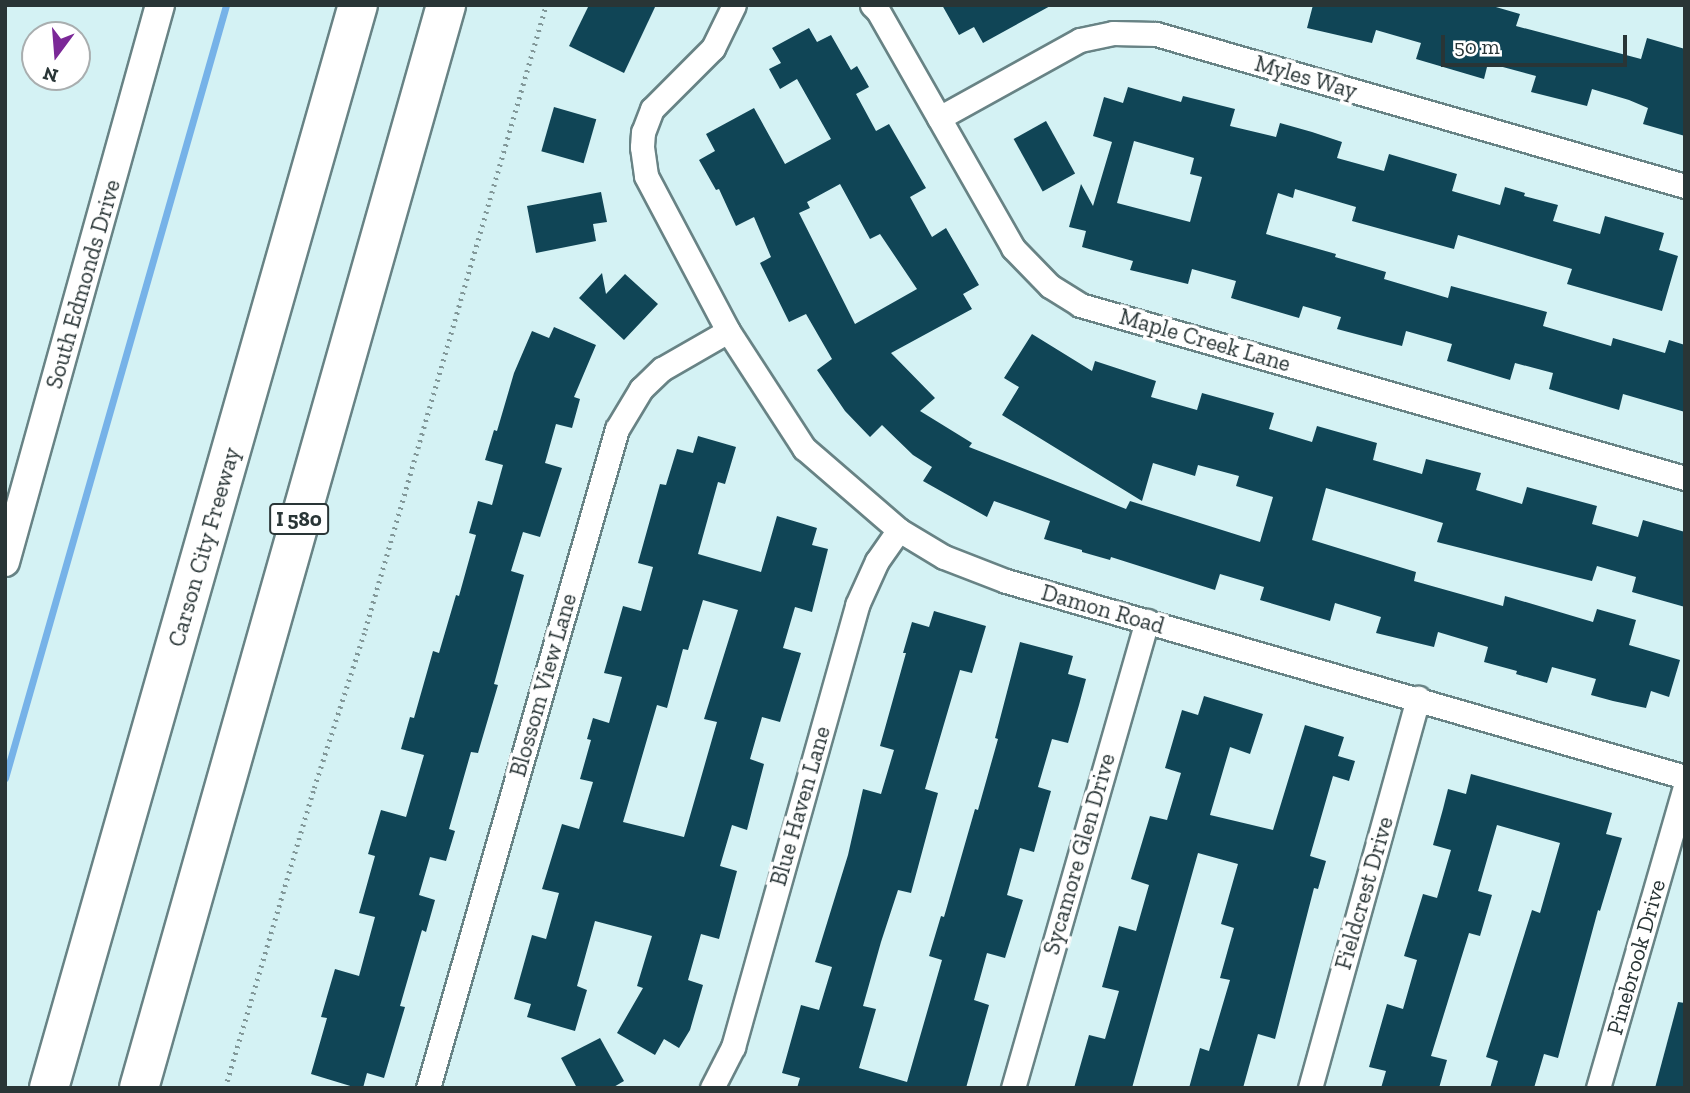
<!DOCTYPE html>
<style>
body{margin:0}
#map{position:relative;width:1690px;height:1093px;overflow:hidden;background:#d4f2f4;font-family:"Zilla Slab",serif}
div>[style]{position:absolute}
.stream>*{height:7px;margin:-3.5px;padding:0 3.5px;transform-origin:3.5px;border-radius:3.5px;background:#76b2e8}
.building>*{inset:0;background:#104556;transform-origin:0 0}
.path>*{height:4.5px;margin-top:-2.25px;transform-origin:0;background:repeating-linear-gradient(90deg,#819798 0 2px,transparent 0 7px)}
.roads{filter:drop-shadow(2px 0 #688385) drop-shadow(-2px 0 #688385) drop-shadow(0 2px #688385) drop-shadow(0 -2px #688385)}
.minor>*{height:23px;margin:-11.5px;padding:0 11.5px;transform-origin:11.5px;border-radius:11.5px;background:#fff}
.tertiary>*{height:28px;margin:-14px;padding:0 14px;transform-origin:14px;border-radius:14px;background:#fff}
.motorway>*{height:38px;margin:-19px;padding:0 19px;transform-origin:19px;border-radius:19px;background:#fff}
span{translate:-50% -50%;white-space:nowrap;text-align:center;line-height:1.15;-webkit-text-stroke:7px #fff;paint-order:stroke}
.shield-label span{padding:2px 5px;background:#fff;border:2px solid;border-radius:5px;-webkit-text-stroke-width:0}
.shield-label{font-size:21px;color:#293536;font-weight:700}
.street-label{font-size:23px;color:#293536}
.frame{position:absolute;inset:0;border:7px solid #293536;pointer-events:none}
.north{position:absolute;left:21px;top:21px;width:70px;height:70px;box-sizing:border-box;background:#fff;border:2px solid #a9aeaf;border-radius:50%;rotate:196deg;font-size:19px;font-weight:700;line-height:28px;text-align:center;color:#293536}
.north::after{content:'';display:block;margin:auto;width:24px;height:32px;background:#7b2897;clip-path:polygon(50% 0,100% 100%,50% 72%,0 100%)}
.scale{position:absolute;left:1441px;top:35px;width:186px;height:32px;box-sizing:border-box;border:4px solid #293536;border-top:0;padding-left:9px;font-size:21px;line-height:24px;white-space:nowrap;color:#293536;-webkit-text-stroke:5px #fff;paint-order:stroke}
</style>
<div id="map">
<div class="stream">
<div style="left:5px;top:778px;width:804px;rotate:-74.04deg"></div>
</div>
<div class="building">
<div style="clip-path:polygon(589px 5px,656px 5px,624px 73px,569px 46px)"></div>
<div style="clip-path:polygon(942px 5px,1052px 5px,983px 43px,974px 27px,959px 35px)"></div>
<div style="clip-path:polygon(1313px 5px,1489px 5px,1520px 14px,1516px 26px,1641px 59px,1647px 38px,1685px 49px,1685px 136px,1643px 124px,1648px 108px,1629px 100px,1592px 89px,1587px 106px,1531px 92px,1536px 76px,1488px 63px,1484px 79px,1416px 59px,1421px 43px,1376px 30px,1372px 43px,1307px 28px)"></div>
<div style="clip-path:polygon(evenodd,809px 28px,817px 42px,831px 35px,851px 70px,857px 66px,869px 87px,856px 94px,876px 131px,889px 124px,926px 188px,910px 197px,932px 237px,946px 228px,979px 285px,963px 294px,972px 309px,891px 353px,935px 398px,920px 411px,972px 443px,969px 447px,1126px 509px,1130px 501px,1260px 542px,1273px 497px,1236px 486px,1239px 476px,1198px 465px,1195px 476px,1153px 463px,1142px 501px,1002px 415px,1019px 387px,1004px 378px,1032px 334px,1092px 371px,1095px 361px,1156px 381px,1151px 397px,1197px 410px,1202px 393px,1274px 413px,1269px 429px,1312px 442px,1317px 426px,1377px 443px,1373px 460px,1422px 474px,1426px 459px,1481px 473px,1476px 490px,1522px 504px,1527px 487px,1597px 506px,1592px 524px,1638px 537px,1643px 520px,1685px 532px,1685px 607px,1632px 592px,1636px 577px,1597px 566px,1592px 581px,1437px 542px,1443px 523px,1326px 488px,1312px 540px,1416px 572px,1414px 581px,1503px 606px,1505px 596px,1593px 622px,1597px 609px,1636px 620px,1629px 645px,1680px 660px,1669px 697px,1651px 691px,1646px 708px,1613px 701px,1591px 695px,1596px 679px,1552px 667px,1547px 683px,1516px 674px,1517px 671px,1484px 662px,1488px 647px,1438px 632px,1434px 647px,1376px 633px,1381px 617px,1335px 603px,1330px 621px,1260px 600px,1264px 587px,1220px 574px,1215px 590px,1111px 557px,1110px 560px,1082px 552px,1082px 550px,1044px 539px,1050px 521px,994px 501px,987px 517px,923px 481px,932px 467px,913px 455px,882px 425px,870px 437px,845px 411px,817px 370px,832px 359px,806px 314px,789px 322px,760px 263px,771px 257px,754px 217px,736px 226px,719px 189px,716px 190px,699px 160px,715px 151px,706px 134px,754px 108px,785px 164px,831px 139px,797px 79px,780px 89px,769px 69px,781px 63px,772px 48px,809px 28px,840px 184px,870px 239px,880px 234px,917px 289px,855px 324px,799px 213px,810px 208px,807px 202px,840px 184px)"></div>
<div style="clip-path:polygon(evenodd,1128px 87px,1181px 102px,1183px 96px,1235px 109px,1230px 126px,1276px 137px,1280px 123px,1312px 132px,1342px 142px,1337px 158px,1384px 171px,1389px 154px,1457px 174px,1452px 191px,1500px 205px,1505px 187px,1525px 193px,1524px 196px,1558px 205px,1553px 221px,1600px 234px,1605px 216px,1664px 233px,1659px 250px,1678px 256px,1662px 311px,1567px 284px,1572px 269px,1458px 235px,1454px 249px,1352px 221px,1356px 207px,1295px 189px,1293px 198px,1278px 193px,1266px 234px,1336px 254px,1335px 257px,1386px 272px,1384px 279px,1448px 298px,1451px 286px,1547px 312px,1543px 326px,1611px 346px,1613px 338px,1665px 353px,1669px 340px,1685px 345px,1685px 412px,1623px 394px,1619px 410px,1549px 389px,1553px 373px,1515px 363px,1510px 380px,1447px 361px,1452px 344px,1406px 331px,1402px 346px,1367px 337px,1337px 329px,1341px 317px,1303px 306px,1299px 318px,1231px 298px,1236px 281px,1192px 269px,1188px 284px,1130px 270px,1133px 261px,1082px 247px,1086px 231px,1069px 227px,1081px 184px,1093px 206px,1112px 142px,1093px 136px,1104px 97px,1123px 103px,1128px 87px,1134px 141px,1194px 158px,1190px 174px,1202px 177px,1190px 222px,1117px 203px,1134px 141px)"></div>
<div style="left:554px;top:107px;width:44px;height:46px;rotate:16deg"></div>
<div style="left:1046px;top:121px;width:60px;height:37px;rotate:61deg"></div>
<div style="clip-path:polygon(601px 192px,607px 222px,593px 224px,596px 241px,536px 253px,527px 206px)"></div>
<div style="clip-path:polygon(602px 273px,606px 294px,625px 274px,658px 304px,624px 340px,579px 298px)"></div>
<div style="clip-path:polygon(554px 327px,596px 345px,574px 397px,580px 399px,572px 428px,556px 424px,545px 463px,562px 468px,540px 537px,523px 532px,511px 571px,524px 575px,494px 684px,498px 685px,478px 753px,471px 752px,449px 829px,455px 831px,446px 861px,430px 857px,419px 895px,435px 900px,426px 932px,422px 930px,400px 1006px,405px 1007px,384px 1078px,367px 1073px,363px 1088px,357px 1088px,311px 1074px,327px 1018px,321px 1017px,335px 969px,359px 976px,375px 917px,359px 913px,375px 856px,368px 854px,381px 810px,406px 817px,424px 755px,401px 749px,410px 717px,414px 718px,433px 651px,439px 653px,456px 595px,459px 596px,476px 535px,469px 533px,478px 501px,492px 505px,503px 465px,485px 460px,494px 430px,497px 431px,514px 373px,532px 331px,549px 338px)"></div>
<div style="clip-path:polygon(evenodd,698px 436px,736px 447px,725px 484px,718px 482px,698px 554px,761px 572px,777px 516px,817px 528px,812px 545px,828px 549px,812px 612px,795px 607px,783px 648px,801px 653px,780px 722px,762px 717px,750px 759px,764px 764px,747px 830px,732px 825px,720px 866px,737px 871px,719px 939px,701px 934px,688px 980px,703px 985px,690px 1030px,679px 1048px,664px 1039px,655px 1055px,617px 1033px,643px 988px,637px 986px,652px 936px,595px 921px,577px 986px,587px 990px,575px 1031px,527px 1017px,531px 1004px,514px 999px,532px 935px,546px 939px,559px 893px,542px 889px,562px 824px,579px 829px,593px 782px,580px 779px,591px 740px,587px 739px,593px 718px,609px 723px,622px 677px,604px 673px,623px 606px,641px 611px,653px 567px,638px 563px,660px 484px,666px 485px,677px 449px,693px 453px,698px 436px,703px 600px,738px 610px,704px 719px,717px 722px,684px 837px,623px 822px,657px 705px,667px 708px,683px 649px,688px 650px,703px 600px)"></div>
<div style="clip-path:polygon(934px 611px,986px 626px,972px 673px,960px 670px,944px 724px,925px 789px,938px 793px,911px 893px,898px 890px,881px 942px,863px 1006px,876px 1009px,859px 1068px,907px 1082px,942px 960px,929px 956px,941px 916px,944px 917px,975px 809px,978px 810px,998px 739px,995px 738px,1020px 642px,1073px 656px,1068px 674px,1086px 679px,1079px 705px,1068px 743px,1052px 739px,1038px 787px,1051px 791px,1034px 852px,1020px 848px,1007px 895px,1023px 900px,1005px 958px,987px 953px,974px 1000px,989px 1005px,966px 1088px,797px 1088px,800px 1078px,782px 1073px,801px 1005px,819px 1010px,832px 967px,815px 962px,848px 855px,863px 789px,881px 794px,894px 750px,880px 746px,906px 653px,903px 653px,912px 622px,929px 627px)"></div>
<div style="clip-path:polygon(1204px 696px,1263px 714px,1250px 754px,1230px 747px,1210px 815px,1273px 830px,1305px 725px,1344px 737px,1338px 756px,1355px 761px,1349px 781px,1333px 776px,1310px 856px,1326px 861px,1318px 889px,1314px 888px,1275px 1039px,1258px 1034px,1243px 1088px,1189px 1088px,1200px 1048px,1209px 1051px,1230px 980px,1220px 978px,1234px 928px,1221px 924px,1238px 864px,1198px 853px,1132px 1088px,1074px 1088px,1089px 1035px,1105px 1039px,1119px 991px,1102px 987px,1119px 926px,1136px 931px,1149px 885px,1131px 879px,1150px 816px,1167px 820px,1181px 773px,1165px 768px,1182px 710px,1198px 715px)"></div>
<div style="clip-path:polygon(1471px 774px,1612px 813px,1606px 834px,1622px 838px,1600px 911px,1598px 910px,1558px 1058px,1544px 1054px,1534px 1088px,1490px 1088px,1498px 1061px,1486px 1057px,1532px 910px,1540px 913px,1560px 843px,1497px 825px,1478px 891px,1492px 895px,1480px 936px,1469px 933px,1431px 1056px,1447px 1060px,1439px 1088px,1381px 1088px,1386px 1071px,1369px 1067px,1387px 1004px,1403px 1009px,1417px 960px,1404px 956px,1423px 894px,1437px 898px,1451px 850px,1433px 845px,1443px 809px,1448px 789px,1466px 794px)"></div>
<div style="clip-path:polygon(1678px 1002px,1685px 1003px,1685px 1088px,1655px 1088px)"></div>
<div style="clip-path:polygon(600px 1038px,624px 1081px,612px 1088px,577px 1088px,561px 1058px)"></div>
</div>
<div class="path">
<div style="left:225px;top:1088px;width:313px;rotate:-73.5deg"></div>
<div style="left:314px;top:788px;width:166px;rotate:-72.1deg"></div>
<div style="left:365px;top:630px;width:651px;rotate:-73.85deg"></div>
</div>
<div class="roads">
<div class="minor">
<div style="left:734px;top:5px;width:48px;rotate:116deg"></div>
<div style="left:713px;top:48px;width:86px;rotate:135deg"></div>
<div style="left:652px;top:109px;width:25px;rotate:111deg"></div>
<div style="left:643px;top:132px;width:15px;rotate:94deg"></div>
<div style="left:642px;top:147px;width:29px;rotate:82deg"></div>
<div style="left:646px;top:176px;width:175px;rotate:62.1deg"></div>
<div style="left:728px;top:331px;width:140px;rotate:57deg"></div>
<div style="left:804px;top:448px;width:125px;rotate:40.8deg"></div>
<div style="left:899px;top:530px;width:52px;rotate:31deg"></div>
<div style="left:944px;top:557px;width:66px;rotate:21.2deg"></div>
<div style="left:1006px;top:581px;width:707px;rotate:16.1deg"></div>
<div style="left:872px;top:5px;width:8px;rotate:45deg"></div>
<div style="left:878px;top:11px;width:273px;rotate:60.3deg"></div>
<div style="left:1013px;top:248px;width:53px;rotate:45.8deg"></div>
<div style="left:1050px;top:286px;width:36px;rotate:32deg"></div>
<div style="left:1080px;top:305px;width:629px;rotate:15.96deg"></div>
<div style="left:939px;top:118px;width:161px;rotate:-29deg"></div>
<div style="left:1080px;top:40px;width:34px;rotate:-12deg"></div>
<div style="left:1113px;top:33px;width:43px;rotate:1.3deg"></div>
<div style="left:1156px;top:34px;width:550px;rotate:16.03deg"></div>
<div style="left:428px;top:1088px;width:686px;rotate:-74deg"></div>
<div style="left:617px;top:429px;width:47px;rotate:-59deg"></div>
<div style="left:641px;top:389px;width:29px;rotate:-44deg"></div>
<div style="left:662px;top:369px;width:76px;rotate:-29.9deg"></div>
<div style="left:712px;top:1088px;width:46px;rotate:-62.9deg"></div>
<div style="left:733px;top:1047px;width:459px;rotate:-74.3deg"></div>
<div style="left:857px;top:605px;width:48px;rotate:-65.6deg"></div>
<div style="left:877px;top:561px;width:38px;rotate:-55deg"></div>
<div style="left:1013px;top:1088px;width:486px;rotate:-74deg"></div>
<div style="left:1310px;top:1088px;width:405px;rotate:-74.5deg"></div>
<div style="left:1598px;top:1088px;width:314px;rotate:-73.9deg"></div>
</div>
<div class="tertiary">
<div style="left:5px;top:562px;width:578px;rotate:-74.45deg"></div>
</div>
<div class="motorway">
<div style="left:49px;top:1088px;width:1126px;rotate:-74.08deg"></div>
<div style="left:139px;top:1088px;width:1126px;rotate:-74.17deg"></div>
</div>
</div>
<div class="shield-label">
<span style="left:299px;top:519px">I 580</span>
</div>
<div class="street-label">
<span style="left:1306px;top:77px;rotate:16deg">Myles Way</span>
<span style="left:83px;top:284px;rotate:-74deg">South Edmonds Drive</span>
<span style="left:1205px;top:340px;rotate:16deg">Maple Creek Lane</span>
<span style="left:204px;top:547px;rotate:-74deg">Carson City Freeway</span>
<span style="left:1103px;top:609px;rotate:16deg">Damon Road</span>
<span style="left:543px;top:685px;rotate:-74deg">Blossom View Lane</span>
<span style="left:800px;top:806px;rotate:-74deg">Blue Haven Lane</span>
<span style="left:1079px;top:854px;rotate:-74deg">Sycamore Glen Drive</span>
<span style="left:1364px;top:893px;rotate:-74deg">Fieldcrest Drive</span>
<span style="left:1636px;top:957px;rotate:-74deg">Pinebrook Drive</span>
</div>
<div class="frame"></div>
<div class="north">N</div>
<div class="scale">50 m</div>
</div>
